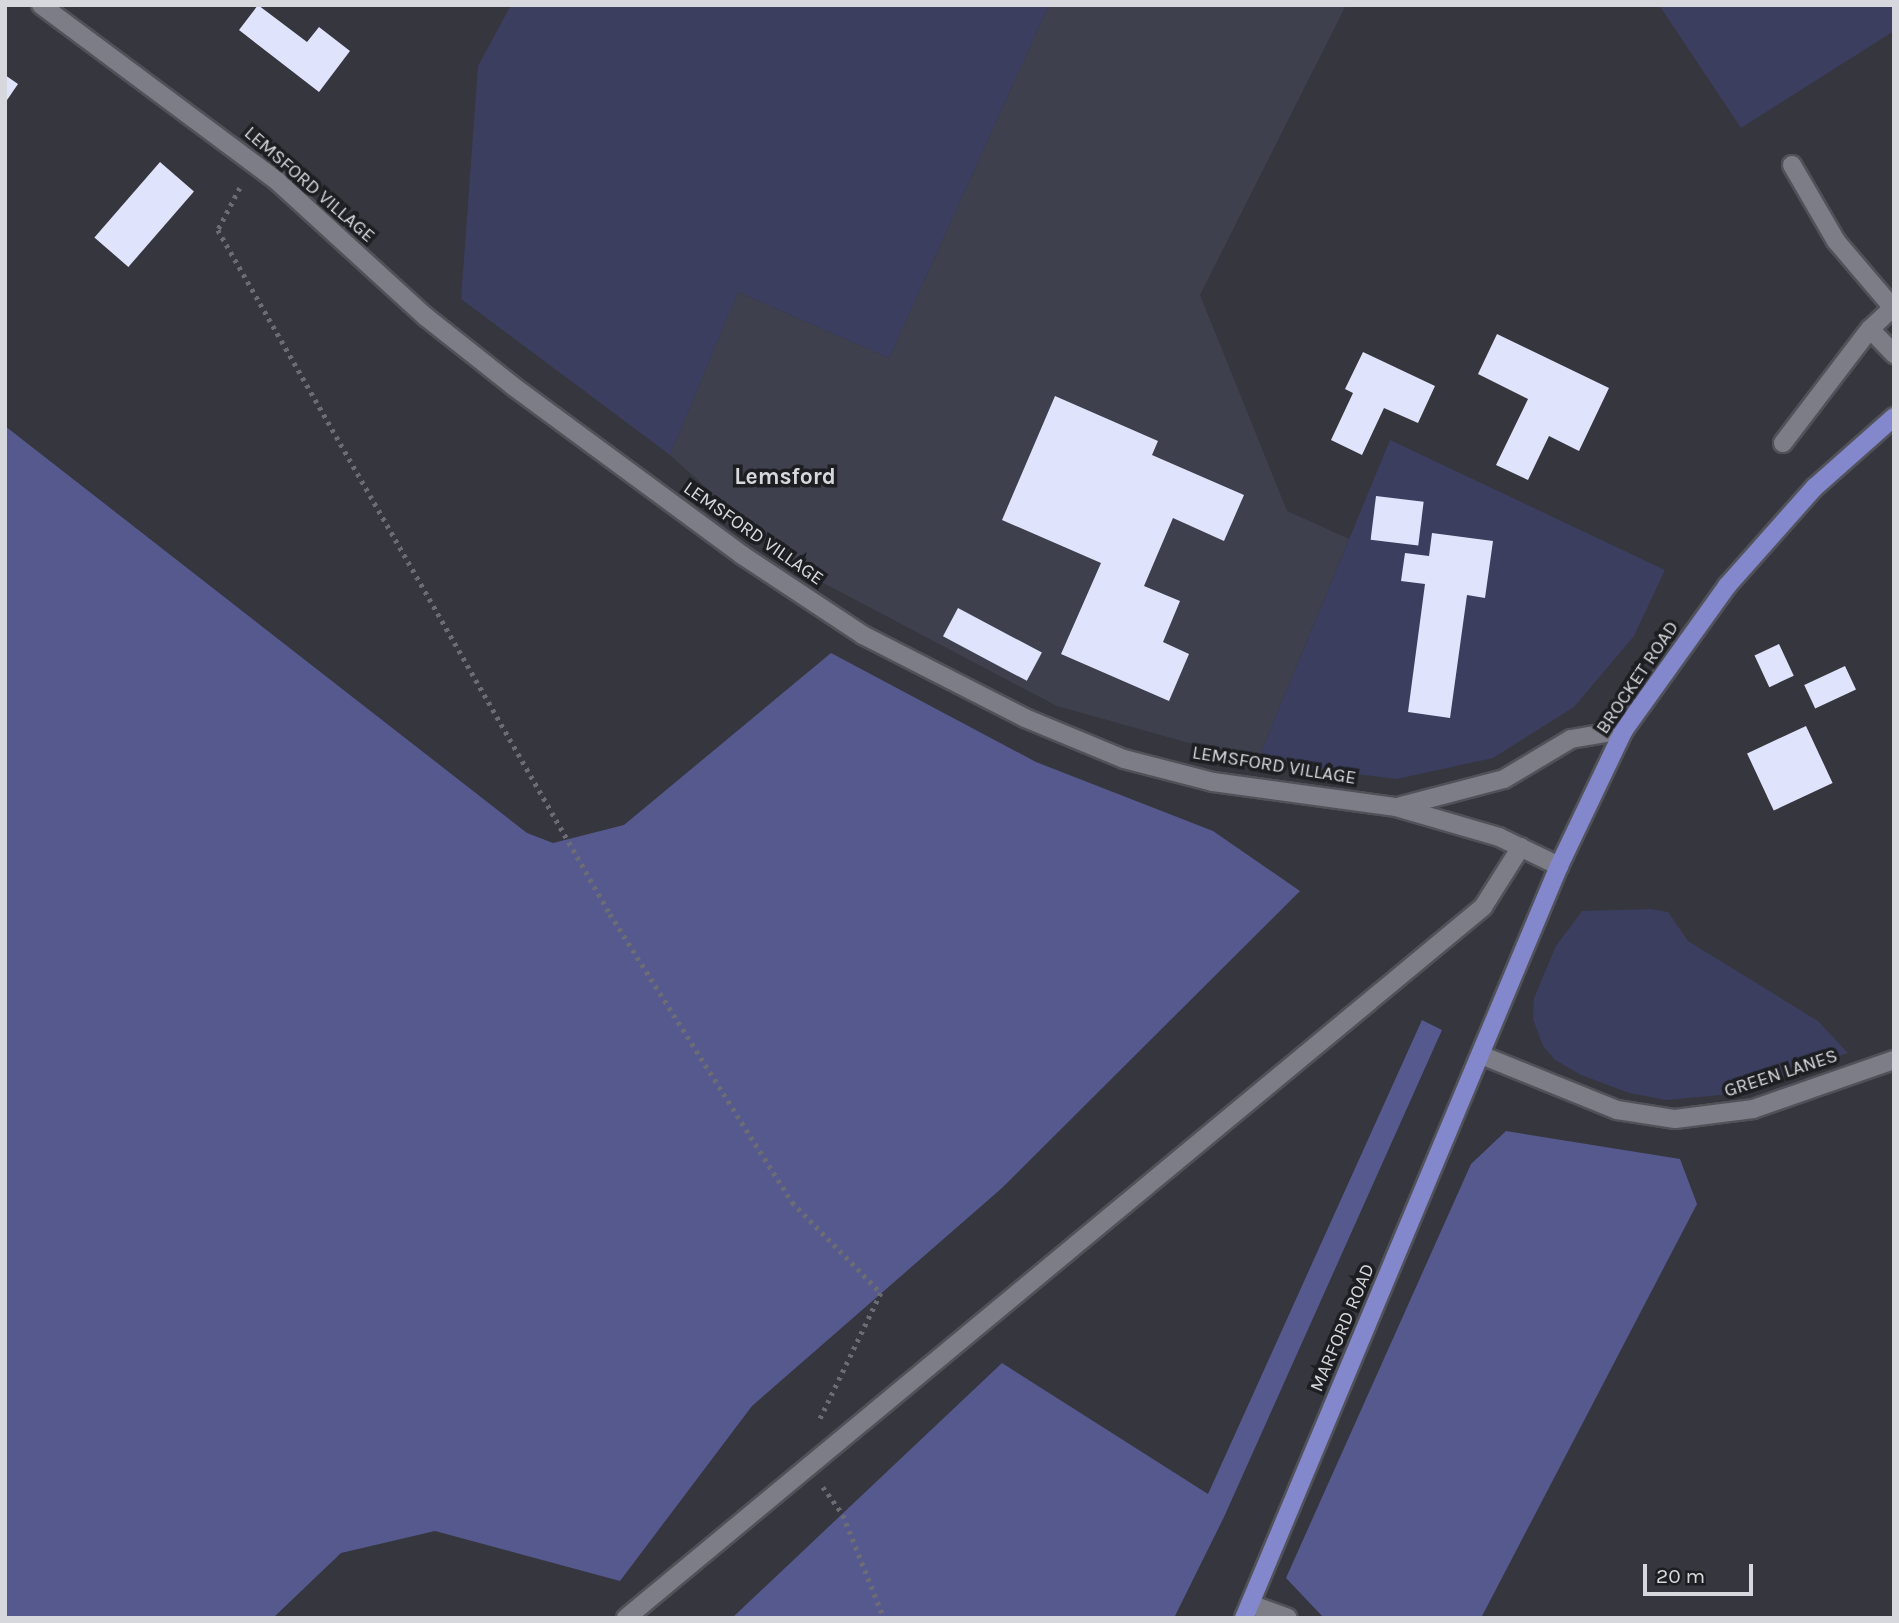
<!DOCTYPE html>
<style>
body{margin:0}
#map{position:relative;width:1899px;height:1623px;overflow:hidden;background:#35363e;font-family:Karla,sans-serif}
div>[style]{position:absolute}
.built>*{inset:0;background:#3e404d}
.green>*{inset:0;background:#3b3e5e}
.forest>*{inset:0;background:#56598e}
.building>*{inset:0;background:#dfe3fb;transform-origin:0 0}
.path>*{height:4.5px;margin-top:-2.25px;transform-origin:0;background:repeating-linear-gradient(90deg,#6c6d74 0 3.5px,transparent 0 8.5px)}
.roads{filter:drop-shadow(2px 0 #515259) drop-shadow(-2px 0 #515259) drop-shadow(0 2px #515259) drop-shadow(0 -2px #515259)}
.minor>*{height:18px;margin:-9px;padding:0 9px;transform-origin:9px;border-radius:9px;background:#7c7d86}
.major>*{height:18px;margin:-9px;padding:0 9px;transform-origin:9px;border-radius:9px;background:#8387cc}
span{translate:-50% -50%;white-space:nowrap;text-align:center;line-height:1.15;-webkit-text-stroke:7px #1d1e21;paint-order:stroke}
.street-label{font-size:19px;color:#d7d8dd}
.quarter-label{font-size:23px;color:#d7d8dd;font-weight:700}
.frame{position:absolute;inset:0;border:7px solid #d7d8dd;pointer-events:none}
.scale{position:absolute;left:1643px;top:1564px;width:110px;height:32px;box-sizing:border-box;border:4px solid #d7d8dd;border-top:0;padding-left:9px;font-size:21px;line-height:24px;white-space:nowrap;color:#d7d8dd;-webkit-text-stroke:5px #1d1e21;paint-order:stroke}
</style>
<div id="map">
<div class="built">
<div style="clip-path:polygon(1049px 5px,1346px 5px,1200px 295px,1287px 511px,1349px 539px,1257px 762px,1057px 706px,795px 568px,670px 455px,738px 292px,889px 358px)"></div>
</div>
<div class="green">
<div style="clip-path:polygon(511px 5px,1049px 5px,889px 358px,738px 292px,670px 455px,461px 299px,478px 66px)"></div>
<div style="clip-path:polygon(1659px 5px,1894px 5px,1894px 31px,1741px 128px)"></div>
<div style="clip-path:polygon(1390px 440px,1665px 570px,1634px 636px,1574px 707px,1493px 758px,1397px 779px,1257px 762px)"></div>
<div style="clip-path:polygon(1651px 909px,1668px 912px,1688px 941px,1818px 1021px,1848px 1053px,1721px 1095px,1666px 1100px,1629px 1093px,1581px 1075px,1555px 1060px,1543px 1046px,1533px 1019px,1534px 998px,1556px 946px,1582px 911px)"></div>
</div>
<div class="forest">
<div style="clip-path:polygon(5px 426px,527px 833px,553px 843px,624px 825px,831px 653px,1036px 762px,1213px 831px,1300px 891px,1002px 1188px,752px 1406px,620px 1581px,435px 1531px,341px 1553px,273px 1618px,5px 1618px)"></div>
<div style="clip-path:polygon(1422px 1020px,1442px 1030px,1224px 1517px,1174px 1618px,732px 1618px,1002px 1363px,1208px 1494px)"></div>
<div style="clip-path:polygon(1506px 1131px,1680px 1159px,1697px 1204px,1481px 1618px,1324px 1618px,1286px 1578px,1471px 1164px)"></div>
</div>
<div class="building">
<div style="clip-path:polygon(258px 5px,307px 42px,319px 27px,350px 51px,319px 92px,239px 30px)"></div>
<div style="clip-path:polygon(5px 75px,18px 84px,5px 103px)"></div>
<div style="left:160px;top:162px;width:45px;height:100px;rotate:41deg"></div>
<div style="clip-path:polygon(1497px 334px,1609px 388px,1579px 451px,1549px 436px,1528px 480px,1496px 465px,1528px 399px,1478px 374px)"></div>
<div style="clip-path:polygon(1363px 352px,1435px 386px,1418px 423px,1384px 408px,1362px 455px,1331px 440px,1353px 393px,1345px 389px)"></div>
<div style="clip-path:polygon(1055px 396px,1158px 441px,1152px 455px,1244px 495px,1224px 541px,1173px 518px,1144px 586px,1180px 601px,1163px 642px,1189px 654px,1169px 701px,1061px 654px,1101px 563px,1002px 520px)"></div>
<div style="left:1376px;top:496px;width:48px;height:44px;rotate:7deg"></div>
<div style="clip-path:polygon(1432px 533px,1493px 541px,1485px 598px,1467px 595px,1450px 718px,1408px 712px,1425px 584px,1401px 581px,1405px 553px,1429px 556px)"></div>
<div style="left:958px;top:608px;width:95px;height:32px;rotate:28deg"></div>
<div style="left:1779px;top:644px;width:35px;height:27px;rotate:65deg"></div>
<div style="left:1845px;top:666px;width:26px;height:45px;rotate:65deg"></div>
<div style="left:1806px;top:726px;width:63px;height:65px;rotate:65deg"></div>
</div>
<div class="path">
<div style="left:240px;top:188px;width:47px;rotate:117.6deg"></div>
<div style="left:218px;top:230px;width:788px;rotate:60.18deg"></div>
<div style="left:610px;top:914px;width:341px;rotate:57.7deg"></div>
<div style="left:792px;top:1202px;width:127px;rotate:45.6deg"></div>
<div style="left:881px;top:1293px;width:140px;rotate:115.8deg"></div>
<div style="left:823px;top:1487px;width:34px;rotate:54deg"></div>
<div style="left:843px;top:1515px;width:111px;rotate:68.3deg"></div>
</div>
<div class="roads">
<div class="minor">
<div style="left:41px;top:5px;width:294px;rotate:36.7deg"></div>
<div style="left:277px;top:181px;width:202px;rotate:42.4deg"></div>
<div style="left:426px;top:317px;width:111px;rotate:38.4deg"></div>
<div style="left:513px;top:386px;width:285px;rotate:36.4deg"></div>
<div style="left:742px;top:555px;width:145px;rotate:33.5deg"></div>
<div style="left:863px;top:635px;width:182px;rotate:27.1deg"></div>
<div style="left:1025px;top:718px;width:107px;rotate:22.5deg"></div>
<div style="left:1124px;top:759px;width:92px;rotate:14.5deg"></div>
<div style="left:1213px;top:782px;width:185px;rotate:7.8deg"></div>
<div style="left:1396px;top:807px;width:107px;rotate:16.2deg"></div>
<div style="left:1499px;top:837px;width:67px;rotate:25.8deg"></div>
<div style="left:1792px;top:165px;width:88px;rotate:59.9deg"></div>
<div style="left:1836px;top:241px;width:88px;rotate:49.6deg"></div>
<div style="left:1870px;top:329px;width:35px;rotate:46deg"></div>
<div style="left:1783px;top:443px;width:143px;rotate:-52.7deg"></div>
<div style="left:1870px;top:329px;width:33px;rotate:-43deg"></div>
<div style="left:1401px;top:806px;width:106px;rotate:-14.7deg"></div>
<div style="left:1504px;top:779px;width:78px;rotate:-30.8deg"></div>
<div style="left:1571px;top:739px;width:54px;rotate:-9.6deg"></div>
<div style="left:1481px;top:1055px;width:147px;rotate:22deg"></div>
<div style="left:1617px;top:1110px;width:59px;rotate:8.8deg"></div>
<div style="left:1675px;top:1119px;width:79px;rotate:-7.3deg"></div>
<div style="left:1753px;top:1109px;width:149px;rotate:-19.2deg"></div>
<div style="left:1250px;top:1604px;width:40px;rotate:20.2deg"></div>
<div style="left:626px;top:1618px;width:1114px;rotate:-39.68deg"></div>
<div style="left:1483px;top:907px;width:71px;rotate:-57.7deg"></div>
</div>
<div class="major">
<div style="left:1244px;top:1618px;width:815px;rotate:-67.27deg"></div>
<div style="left:1559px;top:866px;width:151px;rotate:-64.5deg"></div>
<div style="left:1624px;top:730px;width:177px;rotate:-54.4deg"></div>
<div style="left:1727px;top:586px;width:132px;rotate:-48.4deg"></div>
<div style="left:1815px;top:487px;width:106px;rotate:-41.5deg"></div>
</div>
</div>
<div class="street-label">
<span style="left:309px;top:185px;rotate:41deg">LEMSFORD VILLAGE</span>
<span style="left:753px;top:534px;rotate:35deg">LEMSFORD VILLAGE</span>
<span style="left:1638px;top:678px;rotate:-56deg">BROCKET ROAD</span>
<span style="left:1274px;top:766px;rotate:9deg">LEMSFORD VILLAGE</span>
<span style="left:1781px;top:1074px;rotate:-18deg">GREEN LANES</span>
<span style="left:1343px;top:1328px;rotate:-67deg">MARFORD ROAD</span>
</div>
<div class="quarter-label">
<span style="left:785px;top:477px">Lemsford</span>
</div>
<div class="frame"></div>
<div class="scale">20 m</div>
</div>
